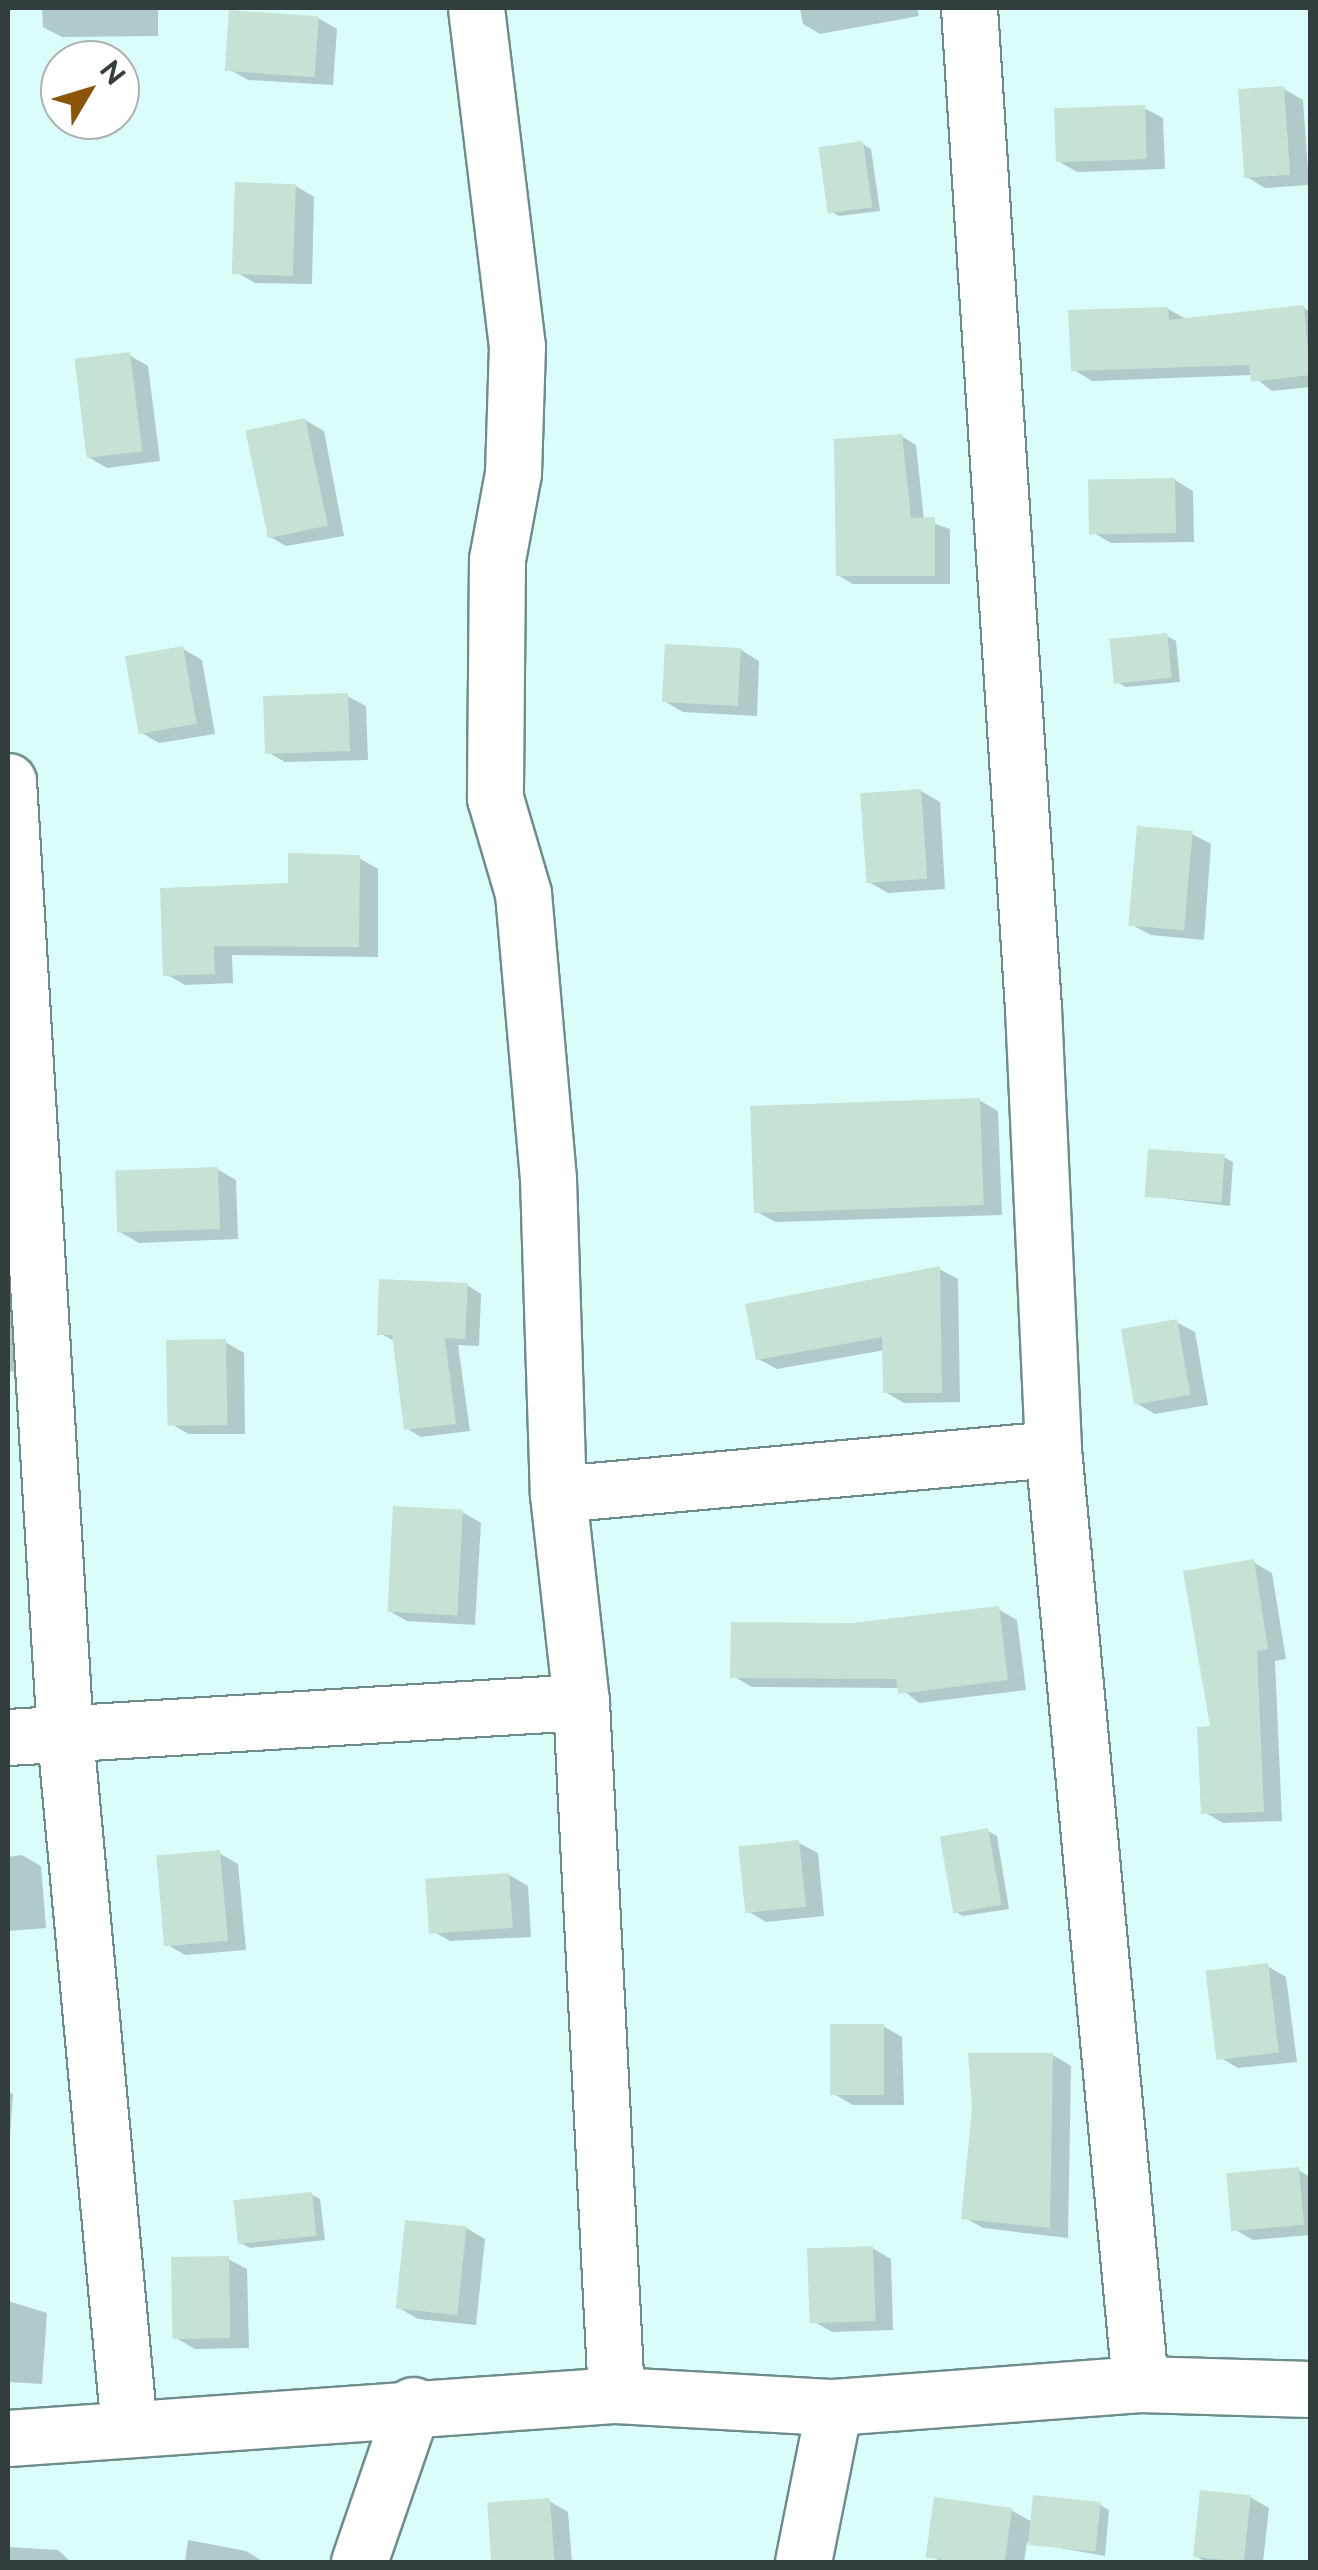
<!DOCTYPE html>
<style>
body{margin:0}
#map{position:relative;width:1318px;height:2570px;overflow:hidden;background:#dbfdfa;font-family:Raleway,sans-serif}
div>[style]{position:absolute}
.shadow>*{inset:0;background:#0003}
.building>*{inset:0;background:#c6e2d5;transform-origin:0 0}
.roads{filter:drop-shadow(2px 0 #6e8d8a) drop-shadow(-2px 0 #6e8d8a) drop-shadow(0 2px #6e8d8a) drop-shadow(0 -2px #6e8d8a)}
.street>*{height:55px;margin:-27.5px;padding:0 27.5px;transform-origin:27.5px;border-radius:27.5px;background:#fff}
span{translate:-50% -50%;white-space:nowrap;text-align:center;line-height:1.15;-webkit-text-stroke:9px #fff;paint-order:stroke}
.frame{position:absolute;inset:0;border:10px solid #313e3d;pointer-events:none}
.north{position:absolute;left:40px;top:40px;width:100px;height:100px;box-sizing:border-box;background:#fff;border:2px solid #adb2b1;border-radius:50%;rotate:52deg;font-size:28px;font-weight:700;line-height:40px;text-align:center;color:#313e3d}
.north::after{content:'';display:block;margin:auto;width:35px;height:45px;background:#8b5406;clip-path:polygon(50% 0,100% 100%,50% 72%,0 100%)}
</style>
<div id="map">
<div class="shadow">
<div style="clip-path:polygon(42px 8px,158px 8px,158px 36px,62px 37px,43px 27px)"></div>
<div style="clip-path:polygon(800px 8px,917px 8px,919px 16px,820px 34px,803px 24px)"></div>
<div style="clip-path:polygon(318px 18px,337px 29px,333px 85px,248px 80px,229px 69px)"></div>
<div style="clip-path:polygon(1284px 89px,1303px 100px,1309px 185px,1265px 188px,1247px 177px)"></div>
<div style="clip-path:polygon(1144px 108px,1163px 118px,1165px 169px,1077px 172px,1058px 161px)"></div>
<div style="clip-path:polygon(862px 144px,871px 149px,880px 211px,839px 216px,830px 211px)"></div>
<div style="clip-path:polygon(296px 186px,314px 197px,312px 284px,255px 283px,236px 272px)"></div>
<div style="clip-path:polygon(1303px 307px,1310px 312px,1310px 387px,1272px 391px,1252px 375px,1092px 381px,1074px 370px,1168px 309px,1188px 320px)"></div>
<div style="clip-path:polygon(129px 355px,148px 366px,160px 461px,107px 468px,88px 457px)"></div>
<div style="clip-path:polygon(305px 420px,324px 431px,344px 536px,286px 546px,267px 535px)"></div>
<div style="clip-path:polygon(901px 436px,916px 445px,924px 520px,950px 529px,950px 584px,853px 584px,838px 575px)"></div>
<div style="clip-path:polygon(1175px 480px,1193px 491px,1194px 542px,1111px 543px,1092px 532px)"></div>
<div style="clip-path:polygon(1167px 636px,1176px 641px,1180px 682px,1126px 687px,1117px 682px)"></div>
<div style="clip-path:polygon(183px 649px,202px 660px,215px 734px,159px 743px,140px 732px)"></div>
<div style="clip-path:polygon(741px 650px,759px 661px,757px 716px,683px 712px,664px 701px)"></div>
<div style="clip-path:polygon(347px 696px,366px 706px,368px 760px,285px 762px,266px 751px)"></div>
<div style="clip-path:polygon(921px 791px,940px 802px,945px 889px,888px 893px,869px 882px)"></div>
<div style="clip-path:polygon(1192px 834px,1211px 844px,1204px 940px,1151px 935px,1132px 925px)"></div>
<div style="clip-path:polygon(359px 858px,378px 869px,378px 957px,232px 955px,233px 983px,185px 985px,166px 974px,291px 885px)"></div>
<div style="clip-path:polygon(979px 1100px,998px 1111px,1002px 1215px,776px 1222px,757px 1212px,893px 1110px,893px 1103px)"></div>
<div style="clip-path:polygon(1224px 1157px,1233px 1162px,1230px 1206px,1147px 1196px)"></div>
<div style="clip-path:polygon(217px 1169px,236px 1180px,238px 1239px,139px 1243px,120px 1232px)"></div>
<div style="clip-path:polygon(939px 1269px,958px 1279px,960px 1402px,904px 1403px,885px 1392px,885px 1350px,777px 1369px,758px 1359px)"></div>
<div style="clip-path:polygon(8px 1280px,21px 1288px,29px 1370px,8px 1372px)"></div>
<div style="clip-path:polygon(467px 1285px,481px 1294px,479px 1346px,458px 1345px,470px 1431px,421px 1437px,406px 1428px,396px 1342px,380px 1333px)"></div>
<div style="clip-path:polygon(1176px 1322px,1195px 1332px,1208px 1405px,1155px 1414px,1136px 1403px)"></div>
<div style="clip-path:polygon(225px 1342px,244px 1353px,245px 1434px,188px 1434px,170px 1423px)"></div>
<div style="clip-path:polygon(462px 1512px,481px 1523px,475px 1625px,407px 1621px,389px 1611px)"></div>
<div style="clip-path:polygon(1253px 1562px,1272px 1573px,1286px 1659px,1275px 1661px,1282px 1821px,1223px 1823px,1204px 1812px,1213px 1728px)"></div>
<div style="clip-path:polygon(998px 1609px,1017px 1620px,1026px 1690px,919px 1703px,900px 1688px,752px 1687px,733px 1676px,852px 1626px)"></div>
<div style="clip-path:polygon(988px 1831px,997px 1836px,1009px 1909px,963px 1916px,954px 1911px)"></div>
<div style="clip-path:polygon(799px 1843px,818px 1853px,824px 1916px,766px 1922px,747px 1911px)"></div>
<div style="clip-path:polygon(219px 1853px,238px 1864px,246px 1950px,185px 1955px,166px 1944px)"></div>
<div style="clip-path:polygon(22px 1855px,41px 1866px,46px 1928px,8px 1931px,8px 1857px)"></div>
<div style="clip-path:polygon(509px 1875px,528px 1886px,531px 1937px,450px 1941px,431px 1930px)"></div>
<div style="clip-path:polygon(1267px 1966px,1286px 1977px,1297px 2062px,1238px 2068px,1219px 2057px)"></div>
<div style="clip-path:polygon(883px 2026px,902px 2037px,904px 2105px,853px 2105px,834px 2094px)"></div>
<div style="clip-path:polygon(1053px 2055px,1071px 2066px,1068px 2238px,983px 2228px,964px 2217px)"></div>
<div style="clip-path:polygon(8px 2091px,13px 2094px,9px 2151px,8px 2151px)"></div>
<div style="clip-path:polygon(1298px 2170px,1310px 2177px,1310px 2235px,1253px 2240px,1234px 2229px)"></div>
<div style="clip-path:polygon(311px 2194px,320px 2199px,325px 2240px,250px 2248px,241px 2243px)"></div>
<div style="clip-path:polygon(466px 2228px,485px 2239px,476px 2325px,418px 2319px,399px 2308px)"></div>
<div style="clip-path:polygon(872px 2248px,891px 2259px,893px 2330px,832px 2332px,813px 2321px)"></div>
<div style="clip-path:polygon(228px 2259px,247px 2269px,249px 2348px,195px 2349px,176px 2338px)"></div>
<div style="clip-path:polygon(8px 2301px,47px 2313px,42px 2384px,8px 2382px)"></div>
<div style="clip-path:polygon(1250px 2497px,1269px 2508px,1263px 2562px,1206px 2562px,1195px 2556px)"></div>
<div style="clip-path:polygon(549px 2501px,568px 2512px,572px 2562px,494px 2562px,490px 2504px)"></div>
<div style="clip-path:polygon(1100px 2505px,1109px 2510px,1105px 2556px,1027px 2542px,1024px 2562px,942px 2562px,931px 2556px,1011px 2510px,1032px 2522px)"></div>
<div style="clip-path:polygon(188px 2540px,246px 2551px,264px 2562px,185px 2562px)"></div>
<div style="clip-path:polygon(8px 2547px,58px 2550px,71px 2562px,8px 2562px)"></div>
</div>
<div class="building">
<div style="left:229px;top:10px;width:90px;height:61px;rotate:4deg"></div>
<div style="left:1284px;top:86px;width:89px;height:46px;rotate:86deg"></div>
<div style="left:1145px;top:105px;width:54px;height:91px;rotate:88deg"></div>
<div style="left:863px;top:141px;width:67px;height:45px;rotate:82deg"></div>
<div style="left:235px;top:182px;width:61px;height:92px;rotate:2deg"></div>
<div style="clip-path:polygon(1304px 305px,1310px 375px,1251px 382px,1249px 365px,1071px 371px,1068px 310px,1168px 307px,1169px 320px)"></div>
<div style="left:130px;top:352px;width:100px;height:56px;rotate:83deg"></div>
<div style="left:305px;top:418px;width:110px;height:61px;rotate:78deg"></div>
<div style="clip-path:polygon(902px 434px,911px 518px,935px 517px,935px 576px,836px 576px,834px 439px)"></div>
<div style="left:1175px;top:478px;width:55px;height:87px;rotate:89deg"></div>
<div style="left:1167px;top:633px;width:45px;height:58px;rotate:84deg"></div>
<div style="left:665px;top:644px;width:76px;height:58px;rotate:3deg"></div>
<div style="left:183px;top:646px;width:79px;height:59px;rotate:80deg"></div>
<div style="left:348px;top:693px;width:58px;height:85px;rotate:88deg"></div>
<div style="left:921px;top:789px;width:90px;height:61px;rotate:86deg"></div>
<div style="left:1137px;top:826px;width:56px;height:100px;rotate:5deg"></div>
<div style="clip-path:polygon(288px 853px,360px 855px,359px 947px,214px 946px,215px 974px,163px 976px,160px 888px,288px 883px)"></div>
<div style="left:980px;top:1098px;width:107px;height:230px;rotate:88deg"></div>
<div style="left:1148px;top:1149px;width:77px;height:48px;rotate:4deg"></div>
<div style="left:218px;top:1167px;width:62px;height:103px;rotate:88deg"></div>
<div style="clip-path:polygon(940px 1266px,942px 1393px,883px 1393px,882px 1337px,756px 1360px,745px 1304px)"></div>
<div style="clip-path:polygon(379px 1279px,468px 1283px,465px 1339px,445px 1338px,456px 1424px,404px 1430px,392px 1335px,377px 1335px)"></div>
<div style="left:1177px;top:1319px;width:77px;height:57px;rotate:80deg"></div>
<div style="left:226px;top:1339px;width:86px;height:60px;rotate:89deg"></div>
<div style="left:393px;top:1506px;width:70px;height:106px;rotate:3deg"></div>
<div style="clip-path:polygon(1254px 1559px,1268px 1649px,1257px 1651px,1264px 1812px,1201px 1814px,1197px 1727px,1210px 1726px,1183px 1571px)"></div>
<div style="clip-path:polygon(999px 1606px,1008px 1680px,898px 1694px,896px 1679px,730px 1678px,731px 1622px,852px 1623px)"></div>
<div style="left:988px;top:1828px;width:78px;height:49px;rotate:80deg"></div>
<div style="left:799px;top:1840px;width:67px;height:61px;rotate:84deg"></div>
<div style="left:220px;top:1850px;width:91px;height:64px;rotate:85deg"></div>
<div style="left:509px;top:1873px;width:55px;height:84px;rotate:86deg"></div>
<div style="left:1268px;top:1963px;width:90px;height:63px;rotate:83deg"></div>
<div style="left:830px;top:2024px;width:54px;height:71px"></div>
<div style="clip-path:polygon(968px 2053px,1053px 2053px,1050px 2228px,961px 2219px,972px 2109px)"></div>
<div style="left:1299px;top:2167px;width:58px;height:73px;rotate:85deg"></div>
<div style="left:312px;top:2192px;width:44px;height:79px;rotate:84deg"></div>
<div style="left:405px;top:2220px;width:62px;height:89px;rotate:6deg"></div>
<div style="left:873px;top:2246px;width:75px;height:66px;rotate:88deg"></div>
<div style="left:229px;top:2256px;width:82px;height:58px;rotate:89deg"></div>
<div style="left:1200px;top:2490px;width:51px;height:67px;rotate:6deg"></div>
<div style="left:1033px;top:2495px;width:68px;height:50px;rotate:6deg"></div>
<div style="left:934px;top:2497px;width:79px;height:61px;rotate:8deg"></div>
<div style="left:550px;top:2498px;width:64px;height:63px;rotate:86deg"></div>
</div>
<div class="roads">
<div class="street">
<div style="left:476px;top:8px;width:340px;rotate:83.1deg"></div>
<div style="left:517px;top:346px;width:127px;rotate:91.8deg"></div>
<div style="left:513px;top:473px;width:87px;rotate:100.5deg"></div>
<div style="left:497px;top:559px;width:239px;rotate:90.5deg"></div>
<div style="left:495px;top:798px;width:99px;rotate:73.6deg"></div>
<div style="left:523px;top:893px;width:287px;rotate:85deg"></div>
<div style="left:548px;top:1179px;width:315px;rotate:88.2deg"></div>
<div style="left:558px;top:1494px;width:209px;rotate:83.7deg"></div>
<div style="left:581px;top:1702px;width:694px;rotate:87.11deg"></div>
<div style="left:969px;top:8px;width:1002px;rotate:86.34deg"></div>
<div style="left:1033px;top:1008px;width:441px;rotate:87.4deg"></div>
<div style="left:1053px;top:1449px;width:939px;rotate:84.68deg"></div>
<div style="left:8px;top:781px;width:957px;rotate:86.58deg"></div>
<div style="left:65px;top:1736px;width:696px;rotate:84.72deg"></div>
<div style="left:558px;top:1494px;width:497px;rotate:-5.2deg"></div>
<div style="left:8px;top:1737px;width:574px;rotate:-3.5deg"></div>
<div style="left:8px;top:2438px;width:610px;rotate:-4.05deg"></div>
<div style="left:616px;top:2395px;width:218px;rotate:3.2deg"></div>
<div style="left:834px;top:2407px;width:307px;rotate:-4.3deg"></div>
<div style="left:1140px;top:2384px;width:170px;rotate:1.7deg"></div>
<div style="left:359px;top:2562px;width:166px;rotate:-71deg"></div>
<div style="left:803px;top:2562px;width:158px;rotate:-78.7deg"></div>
</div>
</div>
<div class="frame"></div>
<div class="north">N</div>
</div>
